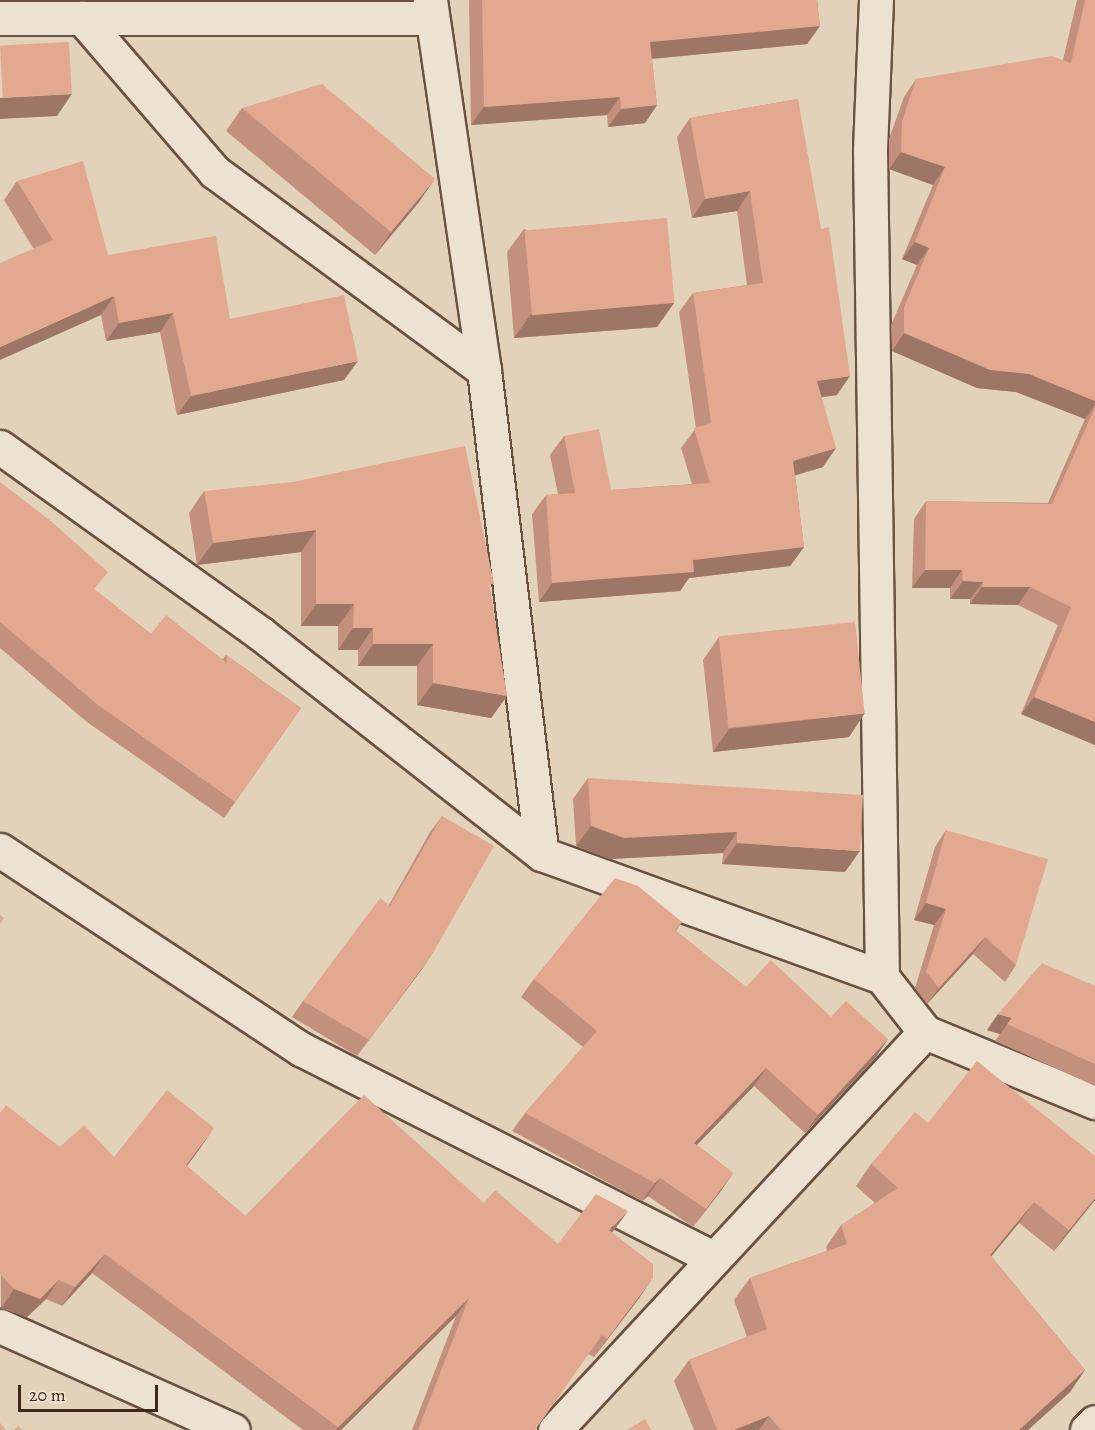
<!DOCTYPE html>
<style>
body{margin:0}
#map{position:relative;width:1095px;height:1430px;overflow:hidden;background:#e3d2ba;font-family:Alegreya,serif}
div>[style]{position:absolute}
.roads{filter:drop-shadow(2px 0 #6a5240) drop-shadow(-2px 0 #6a5240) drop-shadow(0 2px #6a5240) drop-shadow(0 -2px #6a5240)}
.street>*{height:33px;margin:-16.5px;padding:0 16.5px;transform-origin:16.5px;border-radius:16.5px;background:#ede2d2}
.wall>*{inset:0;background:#c2907c}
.shaded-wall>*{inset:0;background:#9e7665}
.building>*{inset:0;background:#e2a890;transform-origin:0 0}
span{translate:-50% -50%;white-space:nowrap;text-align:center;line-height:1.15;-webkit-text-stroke:4.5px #ede2d2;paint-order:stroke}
.scale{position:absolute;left:18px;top:1385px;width:140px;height:27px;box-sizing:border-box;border:3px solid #412718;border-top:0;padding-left:8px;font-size:18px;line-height:21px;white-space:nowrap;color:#412718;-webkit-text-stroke:4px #ede2d2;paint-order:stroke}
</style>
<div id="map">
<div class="roads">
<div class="street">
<div style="left:430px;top:0;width:374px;rotate:81.7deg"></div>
<div style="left:484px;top:370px;width:487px;rotate:83.2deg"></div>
<div style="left:876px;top:0;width:151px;rotate:92.3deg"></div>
<div style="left:870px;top:151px;width:826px;rotate:89.17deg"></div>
<div style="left:0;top:18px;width:432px"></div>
<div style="left:82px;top:18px;width:203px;rotate:49.2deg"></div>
<div style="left:215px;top:172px;width:334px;rotate:36.4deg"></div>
<div style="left:0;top:447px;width:321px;rotate:35.6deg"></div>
<div style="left:261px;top:634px;width:357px;rotate:38.1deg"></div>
<div style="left:542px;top:854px;width:362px;rotate:19.9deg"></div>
<div style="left:882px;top:977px;width:70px;rotate:52deg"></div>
<div style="left:925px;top:1032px;width:184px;rotate:22.4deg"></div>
<div style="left:0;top:850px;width:361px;rotate:33.5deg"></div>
<div style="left:301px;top:1049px;width:462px;rotate:26.9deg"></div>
<div style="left:0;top:1326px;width:255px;rotate:24.1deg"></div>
<div style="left:555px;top:1430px;width:543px;rotate:-47.09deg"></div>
<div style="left:1087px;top:1430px;width:11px;rotate:-45deg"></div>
</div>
</div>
<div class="wall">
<div style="clip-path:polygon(469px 0,817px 0,820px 26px,807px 44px,652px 59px,657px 105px,645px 123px,608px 127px,607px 115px,471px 125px)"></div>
<div style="clip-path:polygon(1077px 0,1095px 0,1095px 745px,1021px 714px,1058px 625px,1018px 605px,970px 604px,970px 599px,950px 599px,950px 588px,912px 588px,914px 519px,926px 501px,1048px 503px,1085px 419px,1016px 392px,977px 388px,892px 351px,891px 325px,917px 265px,902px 259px,933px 185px,889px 169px,889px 139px,904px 97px,916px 79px,1063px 60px)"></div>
<div style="clip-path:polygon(798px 99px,837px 395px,822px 397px,823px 467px,795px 475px,804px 547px,790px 566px,689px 578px,680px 591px,539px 602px,532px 514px,546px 495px,558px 494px,550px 455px,564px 436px,611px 490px,692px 484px,681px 448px,696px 428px,679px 312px,693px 293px,747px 285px,737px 211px,692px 218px,677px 137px,690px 118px)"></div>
<div style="clip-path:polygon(242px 108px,419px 202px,375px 255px,226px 131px)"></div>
<div style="clip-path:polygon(17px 181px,108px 255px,344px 380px,177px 415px,160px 332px,106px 341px,101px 315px,33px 248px,4px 200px)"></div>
<div style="clip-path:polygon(524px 229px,674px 303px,657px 327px,514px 338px,507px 252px)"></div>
<div style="clip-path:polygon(0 483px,95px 590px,151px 634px,223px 659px,226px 655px,301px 708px,224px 818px,87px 722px,0 648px)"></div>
<div style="clip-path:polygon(204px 491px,490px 589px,507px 696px,491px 718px,417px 705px,417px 666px,358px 666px,358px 650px,338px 650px,338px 626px,301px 626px,301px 552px,197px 565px,189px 513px)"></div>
<div style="clip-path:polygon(719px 637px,849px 737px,713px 752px,703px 660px)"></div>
<div style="clip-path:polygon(588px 778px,845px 872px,722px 864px,723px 853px,610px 859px,576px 846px,573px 799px)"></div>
<div style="clip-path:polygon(442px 816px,422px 969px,357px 1056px,292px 1017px,303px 1001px,389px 905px,430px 832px)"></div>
<div style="clip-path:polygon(946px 830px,1016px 965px,1005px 982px,973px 954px,927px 1004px,915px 988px,934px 925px,914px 920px,935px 847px)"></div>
<div style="clip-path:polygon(682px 922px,676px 931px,746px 987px,831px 1017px,888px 1039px,876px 1057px,805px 1133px,754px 1086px,697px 1145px,733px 1173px,693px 1227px,648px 1196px,642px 1201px,512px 1131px,525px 1113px,583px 1047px,521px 997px,534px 979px)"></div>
<div style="clip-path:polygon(1095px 986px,1095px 1086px,995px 1041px,1000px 1034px,987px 1030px)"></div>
<div style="clip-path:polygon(0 1113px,60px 1147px,114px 1157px,201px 1147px,187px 1166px,245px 1216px,484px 1203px,558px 1244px,615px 1229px,612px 1232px,640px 1297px,594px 1357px,588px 1354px,535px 1430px,412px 1430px,456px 1316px,341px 1430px,303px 1430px,92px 1273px,62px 1306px,46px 1299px,27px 1317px,1px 1308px)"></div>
<div style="clip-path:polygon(928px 1123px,1095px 1200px,1054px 1251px,1019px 1223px,991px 1256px,1085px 1370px,1070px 1392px,1028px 1430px,694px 1430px,674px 1381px,689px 1360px,747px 1337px,734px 1300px,750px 1278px,827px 1251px,826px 1247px,841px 1225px,875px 1203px,856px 1186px,871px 1164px)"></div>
</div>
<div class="shaded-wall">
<div style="clip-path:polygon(820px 26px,807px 44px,638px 60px,650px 42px)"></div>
<div style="clip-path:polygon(72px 94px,57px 116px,0 119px,0 98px)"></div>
<div style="clip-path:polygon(620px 97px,607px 115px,471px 125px,484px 107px)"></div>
<div style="clip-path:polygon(657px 105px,645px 123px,608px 127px,621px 109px)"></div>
<div style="clip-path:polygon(901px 152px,945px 167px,933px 185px,889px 169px)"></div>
<div style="clip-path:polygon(435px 179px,419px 202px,375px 255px,391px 232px)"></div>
<div style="clip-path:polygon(750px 191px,737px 211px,692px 218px,705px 199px)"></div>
<div style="clip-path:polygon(915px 242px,929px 248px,917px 265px,902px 259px)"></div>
<div style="clip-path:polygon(114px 296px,101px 315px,0 360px,0 347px)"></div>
<div style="clip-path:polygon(674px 303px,657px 327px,514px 338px,531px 314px)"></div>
<div style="clip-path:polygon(173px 313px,160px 332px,106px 341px,119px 323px)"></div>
<div style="clip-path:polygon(904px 333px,1029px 374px,1095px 401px,1095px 405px,1085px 419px,1016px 392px,977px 388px,892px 351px)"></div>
<div style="clip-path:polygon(358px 361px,344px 380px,177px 415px,191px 396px)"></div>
<div style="clip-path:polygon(850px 376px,837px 395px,803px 400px,817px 381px)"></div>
<div style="clip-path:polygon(836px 448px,823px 467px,780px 480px,793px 461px)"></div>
<div style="clip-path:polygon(316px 530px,301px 552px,197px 565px,213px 543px)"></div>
<div style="clip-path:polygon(804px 547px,790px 566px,689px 578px,680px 591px,539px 602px,552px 583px,693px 560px)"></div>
<div style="clip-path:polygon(925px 570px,962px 570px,950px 588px,912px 588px)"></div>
<div style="clip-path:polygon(963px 581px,983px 582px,970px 599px,950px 599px)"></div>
<div style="clip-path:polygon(982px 587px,1030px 587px,1018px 605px,970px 604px)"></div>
<div style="clip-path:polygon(316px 604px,354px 604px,338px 626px,301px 626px)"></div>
<div style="clip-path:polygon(353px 628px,373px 628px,358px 650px,338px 650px)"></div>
<div style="clip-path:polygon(373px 644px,433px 644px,417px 666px,358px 666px)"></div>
<div style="clip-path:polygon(433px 683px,507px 696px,491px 718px,417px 705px)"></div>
<div style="clip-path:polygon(1034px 697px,1095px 722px,1095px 745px,1021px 714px)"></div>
<div style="clip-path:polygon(865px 713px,849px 737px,713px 752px,729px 729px)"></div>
<div style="clip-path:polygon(591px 826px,737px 832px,723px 853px,610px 859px,576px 846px)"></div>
<div style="clip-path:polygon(737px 843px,860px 851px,845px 872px,722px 864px)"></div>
<div style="clip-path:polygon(926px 903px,946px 909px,934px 925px,914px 920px)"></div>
<div style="clip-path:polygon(985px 937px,973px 954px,927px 1004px,939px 988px)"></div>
<div style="clip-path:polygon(433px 953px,422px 969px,357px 1056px,369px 1040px)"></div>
<div style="clip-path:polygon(998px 1014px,1012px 1018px,1000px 1034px,987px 1030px)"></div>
<div style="clip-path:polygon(888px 1039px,876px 1057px,805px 1133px,818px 1115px)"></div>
<div style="clip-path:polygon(766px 1068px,754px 1086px,681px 1161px,694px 1143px)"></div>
<div style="clip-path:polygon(214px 1128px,201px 1147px,173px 1184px,186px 1165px)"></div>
<div style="clip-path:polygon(733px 1173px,721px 1191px,693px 1227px,706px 1209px)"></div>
<div style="clip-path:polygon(660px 1178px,648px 1196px,642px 1201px,655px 1183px)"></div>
<div style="clip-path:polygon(1095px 1198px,1095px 1200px,1054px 1251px,1069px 1230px)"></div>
<div style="clip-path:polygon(1034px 1202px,1019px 1223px,975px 1276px,990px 1255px)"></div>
<div style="clip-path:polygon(628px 1211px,615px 1229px,596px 1249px,609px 1230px)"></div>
<div style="clip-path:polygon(105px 1254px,92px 1273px,62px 1306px,75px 1287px)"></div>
<div style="clip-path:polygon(653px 1278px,640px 1297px,594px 1357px,607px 1339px)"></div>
<div style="clip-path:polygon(59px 1280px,46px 1299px,27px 1317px,1px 1308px,14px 1289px)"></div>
<div style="clip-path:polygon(469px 1298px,456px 1316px,341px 1430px,336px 1430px)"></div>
<div style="clip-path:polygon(1085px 1370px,1070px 1392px,1028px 1430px,1019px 1430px)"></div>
<div style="clip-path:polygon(769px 1416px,759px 1430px,734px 1430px)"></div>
</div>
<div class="building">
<div style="clip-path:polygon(482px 0,817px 0,820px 26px,650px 42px,657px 105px,621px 109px,620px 97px,484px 107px)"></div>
<div style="clip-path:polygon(1085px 0,1095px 0,1095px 401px,1029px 374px,990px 370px,904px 333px,904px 307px,929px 248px,915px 242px,945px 167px,901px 152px,902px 121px,916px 79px,1052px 56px,1071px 63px)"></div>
<div style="left:69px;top:42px;width:52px;height:69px;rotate:87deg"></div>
<div style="clip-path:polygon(322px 84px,435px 179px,391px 232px,242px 108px)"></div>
<div style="clip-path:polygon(798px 99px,821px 229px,829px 227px,850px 376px,817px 381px,836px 448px,793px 461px,804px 547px,693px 560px,694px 572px,552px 583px,546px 495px,575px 493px,564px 436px,599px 429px,611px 490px,710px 483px,694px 428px,711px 423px,693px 293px,763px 283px,750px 191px,705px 199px,690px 118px)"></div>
<div style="clip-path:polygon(83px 161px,108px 255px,216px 236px,230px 319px,344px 295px,358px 361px,191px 396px,173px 313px,119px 323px,114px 296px,0 347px,0 263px,53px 240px,17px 181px)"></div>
<div style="left:667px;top:218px;width:85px;height:143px;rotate:85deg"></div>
<div style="clip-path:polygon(1095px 407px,1095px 722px,1034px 697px,1071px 607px,1030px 587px,982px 587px,983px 582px,963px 581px,962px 570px,925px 570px,926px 501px,1052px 504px)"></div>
<div style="clip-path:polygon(465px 446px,494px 584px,489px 584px,507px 696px,433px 683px,433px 644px,373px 644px,373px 628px,353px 628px,354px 604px,316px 604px,316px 530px,213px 543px,204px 491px,293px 482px)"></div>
<div style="clip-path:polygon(0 482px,52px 522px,108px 572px,94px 589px,151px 634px,166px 615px,227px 663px,226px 655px,301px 708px,235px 802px,98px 705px,0 622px)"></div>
<div style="left:855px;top:622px;width:92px;height:137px;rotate:84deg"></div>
<div style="clip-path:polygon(588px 778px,863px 795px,860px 851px,737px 843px,737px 832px,624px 838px,591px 826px)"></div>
<div style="clip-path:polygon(442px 816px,494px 846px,433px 953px,369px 1040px,303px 1001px,380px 898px,390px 906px)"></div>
<div style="clip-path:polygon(946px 830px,1048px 859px,1016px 965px,985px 937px,939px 988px,926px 972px,946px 909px,926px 903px)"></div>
<div style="clip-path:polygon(615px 878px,638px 886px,682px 922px,675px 930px,746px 987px,771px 960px,831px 1017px,846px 1001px,888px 1039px,818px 1115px,766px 1068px,694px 1143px,733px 1173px,706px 1209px,660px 1178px,655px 1183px,525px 1113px,597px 1031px,534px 979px)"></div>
<div style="clip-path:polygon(0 915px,4px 918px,0 924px)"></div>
<div style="clip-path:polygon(1042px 963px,1095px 986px,1095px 1064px,1007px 1024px,1012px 1018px,998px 1014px)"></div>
<div style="clip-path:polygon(977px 1061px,1095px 1156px,1095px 1198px,1069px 1230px,1034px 1202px,990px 1255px,1085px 1370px,1019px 1430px,781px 1430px,769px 1416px,734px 1430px,717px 1430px,689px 1360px,767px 1329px,750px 1278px,847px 1244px,841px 1225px,898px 1188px,871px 1164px,915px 1112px,928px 1123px)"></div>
<div style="clip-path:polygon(167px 1090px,214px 1128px,186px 1165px,245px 1216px,364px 1095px,484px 1203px,495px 1190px,558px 1244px,596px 1194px,628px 1211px,609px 1230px,653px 1264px,653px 1278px,607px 1339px,602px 1335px,535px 1430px,418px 1430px,469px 1298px,338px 1427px,105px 1254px,75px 1287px,59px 1280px,40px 1299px,14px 1289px,0 1274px,0 1113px,6px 1105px,60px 1147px,84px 1125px,114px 1157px)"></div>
<div style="clip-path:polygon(645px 1419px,651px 1430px,627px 1430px)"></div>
<div style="clip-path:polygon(0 1423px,6px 1430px,0 1430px)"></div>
<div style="clip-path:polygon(18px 1426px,22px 1430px,14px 1430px)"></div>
</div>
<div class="scale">20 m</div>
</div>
